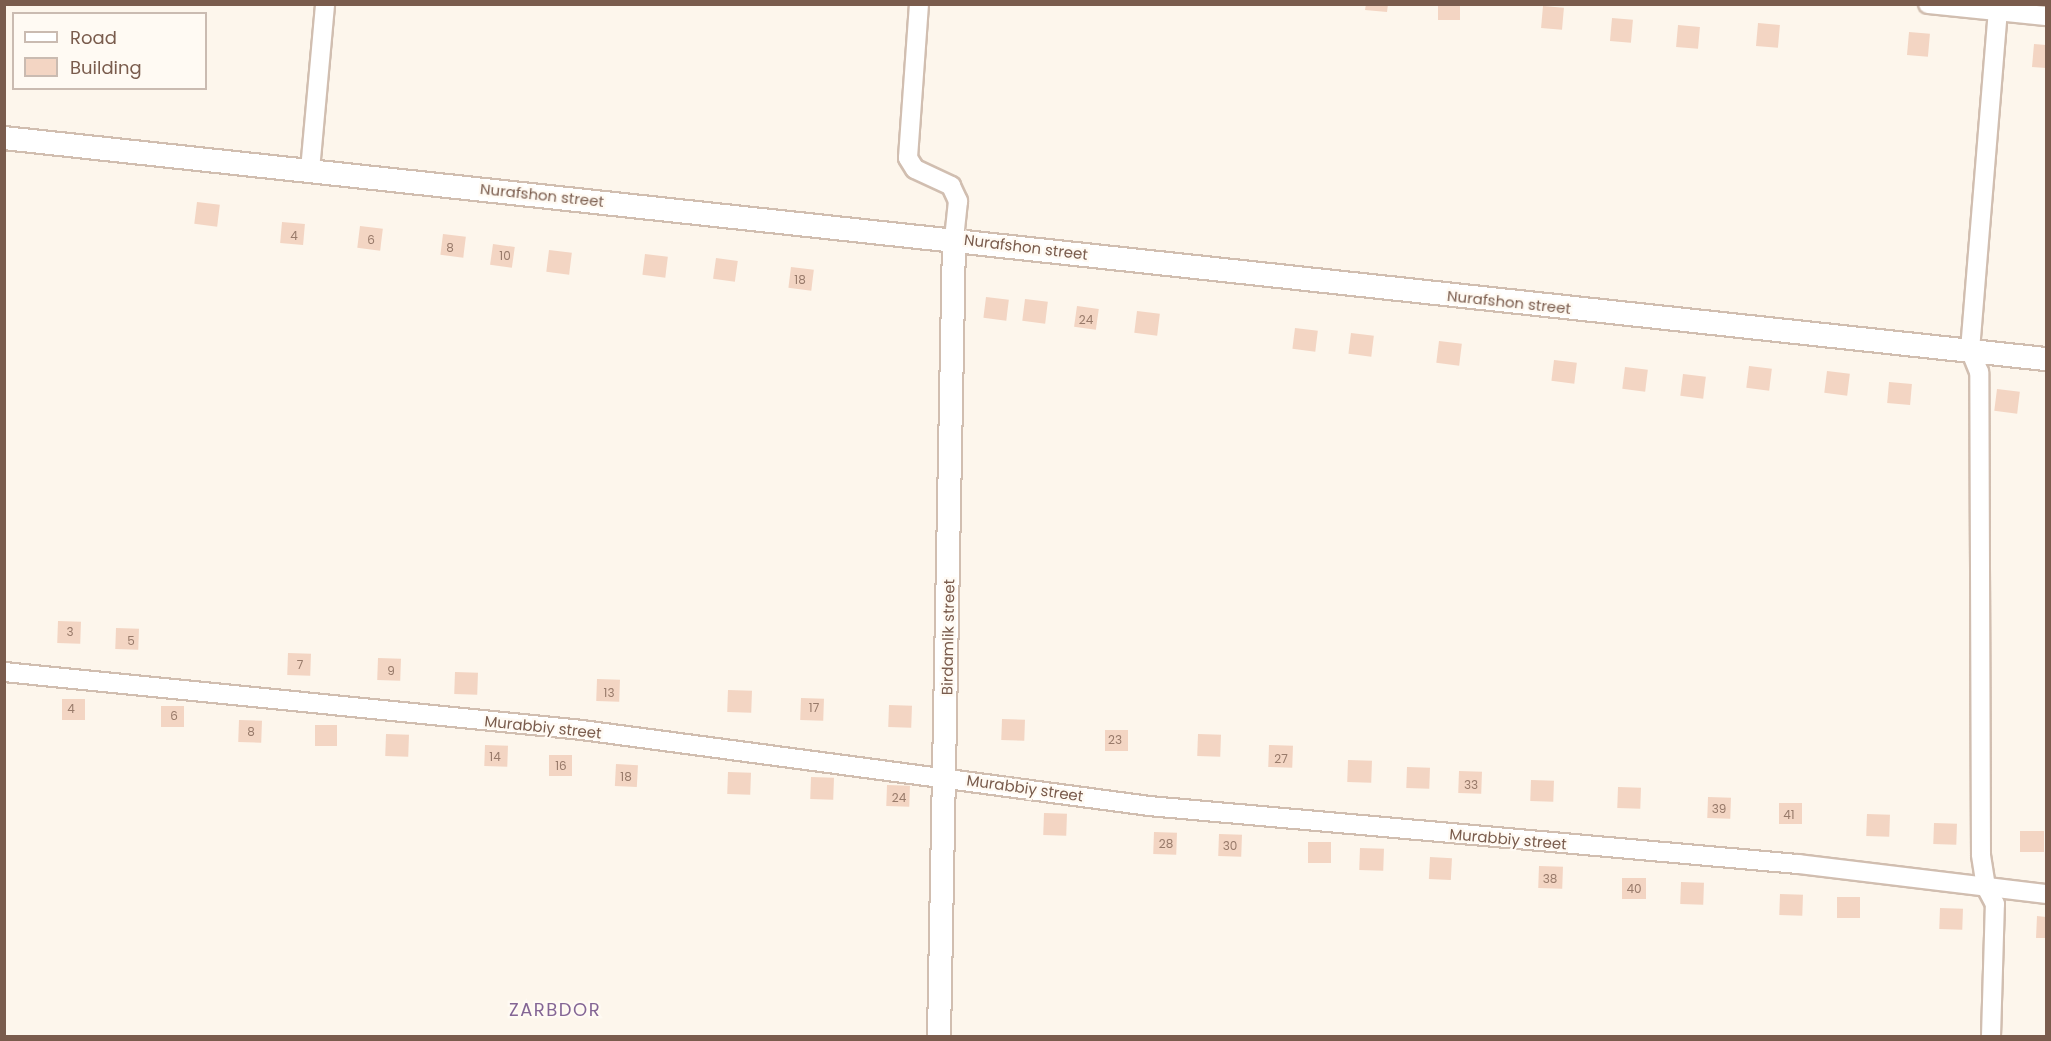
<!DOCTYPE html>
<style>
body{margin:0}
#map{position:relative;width:2051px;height:1041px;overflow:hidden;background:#fdf6ec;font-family:Poppins,sans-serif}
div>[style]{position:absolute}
.building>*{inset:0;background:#f3d5c3;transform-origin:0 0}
.roads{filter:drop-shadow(2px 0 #d1beb0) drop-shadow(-2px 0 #d1beb0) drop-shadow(0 2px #d1beb0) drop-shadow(0 -2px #d1beb0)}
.minor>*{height:18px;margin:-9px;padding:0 9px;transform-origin:9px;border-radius:9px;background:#fff}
.tertiary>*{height:22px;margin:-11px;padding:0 11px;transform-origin:11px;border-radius:11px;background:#fff}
span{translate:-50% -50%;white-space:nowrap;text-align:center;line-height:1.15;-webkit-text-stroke:4.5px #fffaf3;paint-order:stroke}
.number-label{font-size:12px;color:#987a6a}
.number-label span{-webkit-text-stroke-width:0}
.street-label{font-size:15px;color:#7a5c4d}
.quarter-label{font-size:18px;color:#846695;letter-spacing:1.5px}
.frame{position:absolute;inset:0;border:6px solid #7a5c4d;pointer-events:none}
.legend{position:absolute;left:12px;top:12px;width:195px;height:78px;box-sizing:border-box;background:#fffaf3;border:2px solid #cabbb1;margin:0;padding:8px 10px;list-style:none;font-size:18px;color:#7a5c4d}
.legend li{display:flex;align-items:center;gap:12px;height:30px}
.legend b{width:30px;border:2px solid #cabbb1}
</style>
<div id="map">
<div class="building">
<div style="clip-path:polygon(1366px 4px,1388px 4px,1387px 12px,1365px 10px)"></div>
<div style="left:1438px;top:5px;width:22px;height:15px"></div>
<div style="left:1543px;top:6px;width:21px;height:22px;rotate:5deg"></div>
<div style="left:1612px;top:18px;width:21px;height:23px;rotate:5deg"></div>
<div style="left:1758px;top:23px;width:22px;height:23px;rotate:5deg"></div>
<div style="left:1678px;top:25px;width:22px;height:22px;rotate:5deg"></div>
<div style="left:1909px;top:32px;width:21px;height:23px;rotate:5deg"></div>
<div style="clip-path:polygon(2034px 44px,2046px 45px,2046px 68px,2032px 67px)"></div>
<div style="left:197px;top:202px;width:23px;height:22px;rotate:7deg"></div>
<div style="left:282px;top:222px;width:23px;height:21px;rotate:5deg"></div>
<div style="left:360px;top:226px;width:23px;height:22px;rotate:7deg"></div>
<div style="left:443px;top:234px;width:23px;height:21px;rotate:7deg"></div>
<div style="left:493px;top:244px;width:22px;height:21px;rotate:8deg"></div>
<div style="left:549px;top:250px;width:23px;height:22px;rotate:7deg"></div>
<div style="left:645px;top:254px;width:23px;height:21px;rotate:7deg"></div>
<div style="left:716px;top:258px;width:22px;height:21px;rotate:8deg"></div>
<div style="left:791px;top:267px;width:23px;height:21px;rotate:7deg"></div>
<div style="left:986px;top:297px;width:23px;height:21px;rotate:7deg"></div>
<div style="left:1025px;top:299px;width:23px;height:22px;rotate:7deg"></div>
<div style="left:1077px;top:306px;width:22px;height:21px;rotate:8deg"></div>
<div style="left:1137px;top:311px;width:23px;height:22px;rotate:7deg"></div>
<div style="left:1295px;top:328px;width:23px;height:21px;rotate:7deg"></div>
<div style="left:1351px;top:333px;width:23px;height:21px;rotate:7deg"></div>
<div style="left:1439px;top:341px;width:23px;height:22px;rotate:7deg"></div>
<div style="left:1554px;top:360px;width:23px;height:21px;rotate:7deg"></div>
<div style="left:1749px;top:366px;width:23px;height:22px;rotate:7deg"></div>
<div style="left:1625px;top:367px;width:23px;height:22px;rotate:7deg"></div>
<div style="left:1827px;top:371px;width:23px;height:22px;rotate:7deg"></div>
<div style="left:1683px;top:374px;width:23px;height:22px;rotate:7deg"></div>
<div style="left:1889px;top:382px;width:23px;height:21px;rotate:5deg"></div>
<div style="left:1997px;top:389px;width:23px;height:22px;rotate:7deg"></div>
<div style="left:58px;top:621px;width:23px;height:22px;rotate:2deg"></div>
<div style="left:116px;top:628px;width:23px;height:21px;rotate:2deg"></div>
<div style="left:288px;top:653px;width:23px;height:22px;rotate:2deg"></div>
<div style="left:378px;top:658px;width:23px;height:22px;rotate:2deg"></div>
<div style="left:455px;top:672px;width:23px;height:22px;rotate:2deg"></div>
<div style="left:597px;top:679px;width:23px;height:22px;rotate:2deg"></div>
<div style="left:728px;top:690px;width:24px;height:22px;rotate:2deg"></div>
<div style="left:801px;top:698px;width:23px;height:22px;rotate:2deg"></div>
<div style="left:62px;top:699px;width:23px;height:21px"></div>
<div style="left:889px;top:705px;width:23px;height:22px;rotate:2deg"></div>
<div style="left:161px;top:706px;width:23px;height:21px"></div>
<div style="left:1002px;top:719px;width:23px;height:21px;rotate:2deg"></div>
<div style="left:239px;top:720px;width:23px;height:22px;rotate:2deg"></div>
<div style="left:315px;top:725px;width:22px;height:21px"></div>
<div style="left:1105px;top:730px;width:23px;height:21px"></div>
<div style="left:386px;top:734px;width:23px;height:22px;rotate:2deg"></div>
<div style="left:1198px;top:734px;width:23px;height:22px;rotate:2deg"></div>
<div style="left:485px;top:745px;width:23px;height:21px;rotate:2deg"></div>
<div style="left:1269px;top:745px;width:24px;height:22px;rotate:2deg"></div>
<div style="left:549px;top:755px;width:23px;height:21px"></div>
<div style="left:1348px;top:760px;width:24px;height:22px;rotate:2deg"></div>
<div style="left:616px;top:764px;width:22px;height:22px;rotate:3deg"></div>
<div style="left:1407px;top:767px;width:23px;height:21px;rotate:2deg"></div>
<div style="left:1459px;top:771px;width:23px;height:22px;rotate:2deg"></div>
<div style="left:728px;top:772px;width:23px;height:22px;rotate:2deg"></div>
<div style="left:811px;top:777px;width:23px;height:22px;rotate:2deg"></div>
<div style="left:1531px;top:780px;width:23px;height:21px;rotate:2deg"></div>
<div style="left:887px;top:785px;width:23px;height:21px;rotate:2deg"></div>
<div style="left:1618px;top:787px;width:23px;height:21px;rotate:2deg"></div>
<div style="left:1708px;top:797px;width:23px;height:21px;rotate:2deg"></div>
<div style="left:1779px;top:803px;width:23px;height:21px"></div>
<div style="left:1044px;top:813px;width:23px;height:22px;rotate:2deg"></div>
<div style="left:1867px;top:814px;width:23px;height:22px;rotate:2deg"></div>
<div style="left:1934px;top:823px;width:23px;height:21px;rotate:2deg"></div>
<div style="left:2020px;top:831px;width:24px;height:21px"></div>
<div style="left:1154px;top:832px;width:23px;height:22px;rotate:2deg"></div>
<div style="left:1219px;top:834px;width:23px;height:22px;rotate:2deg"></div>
<div style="left:1308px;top:842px;width:23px;height:21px"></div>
<div style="left:1360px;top:848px;width:24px;height:22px;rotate:2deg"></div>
<div style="left:1430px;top:857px;width:22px;height:22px;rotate:3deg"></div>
<div style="left:1539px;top:866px;width:24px;height:22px;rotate:2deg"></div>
<div style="left:1622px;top:878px;width:24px;height:21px"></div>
<div style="left:1681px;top:882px;width:23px;height:22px;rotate:2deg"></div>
<div style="left:1780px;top:894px;width:23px;height:21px;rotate:2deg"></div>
<div style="left:1837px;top:897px;width:23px;height:21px"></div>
<div style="left:1940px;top:908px;width:23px;height:21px;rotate:2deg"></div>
<div style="clip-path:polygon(2037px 916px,2046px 917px,2046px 938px,2036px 938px)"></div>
</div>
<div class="roads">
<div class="minor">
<div style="left:919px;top:4px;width:154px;rotate:94.1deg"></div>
<div style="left:908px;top:158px;width:13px;rotate:58deg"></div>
<div style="left:915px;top:169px;width:40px;rotate:25deg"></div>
<div style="left:951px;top:186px;width:17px;rotate:65deg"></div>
<div style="left:958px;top:201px;width:37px;rotate:96deg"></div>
<div style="left:1928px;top:4px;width:119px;rotate:5.8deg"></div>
<div style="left:310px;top:170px;width:167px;rotate:-84.8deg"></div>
<div style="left:4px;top:672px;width:581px;rotate:5.73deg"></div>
<div style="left:582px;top:730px;width:572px;rotate:7.63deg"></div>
<div style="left:1149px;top:806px;width:652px;rotate:5.11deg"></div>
<div style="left:1798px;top:864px;width:250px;rotate:6.9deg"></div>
<div style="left:1991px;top:1036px;width:132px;rotate:-88.3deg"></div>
<div style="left:1995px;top:904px;width:19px;rotate:-118deg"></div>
<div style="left:1986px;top:887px;width:33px;rotate:-99deg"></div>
<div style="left:1981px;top:854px;width:482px;rotate:-90.2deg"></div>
<div style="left:1979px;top:372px;width:24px;rotate:-112deg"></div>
<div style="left:1970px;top:350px;width:340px;rotate:-85.3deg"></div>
</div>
<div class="tertiary">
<div style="left:4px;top:138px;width:2054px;rotate:6.18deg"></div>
<div style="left:939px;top:1036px;width:798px;rotate:-88.92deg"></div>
</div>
</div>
<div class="number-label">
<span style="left:294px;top:236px">4</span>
<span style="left:371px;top:240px">6</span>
<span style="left:450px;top:248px">8</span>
<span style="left:505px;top:256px">10</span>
<span style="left:800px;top:280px">18</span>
<span style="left:1086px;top:320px">24</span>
<span style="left:70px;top:632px">3</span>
<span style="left:131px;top:641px">5</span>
<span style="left:300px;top:665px">7</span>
<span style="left:391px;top:671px">9</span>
<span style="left:609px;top:693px">13</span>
<span style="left:814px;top:708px">17</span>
<span style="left:71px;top:709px">4</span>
<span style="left:174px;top:716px">6</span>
<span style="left:251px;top:732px">8</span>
<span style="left:1115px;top:740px">23</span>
<span style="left:495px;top:757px">14</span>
<span style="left:1281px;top:759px">27</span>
<span style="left:561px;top:766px">16</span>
<span style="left:626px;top:777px">18</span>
<span style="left:1471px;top:785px">33</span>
<span style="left:899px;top:798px">24</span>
<span style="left:1719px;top:809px">39</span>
<span style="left:1789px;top:815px">41</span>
<span style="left:1166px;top:844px">28</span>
<span style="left:1230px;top:846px">30</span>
<span style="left:1550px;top:879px">38</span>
<span style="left:1634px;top:889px">40</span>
</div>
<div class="street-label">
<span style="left:542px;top:195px;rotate:6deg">Nurafshon street</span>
<span style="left:1026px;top:247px;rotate:7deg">Nurafshon street</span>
<span style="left:1509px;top:302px;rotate:6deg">Nurafshon street</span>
<span style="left:948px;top:637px;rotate:-89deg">Birdamlik street</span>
<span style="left:543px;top:727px;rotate:6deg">Murabbiy street</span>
<span style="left:1025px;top:788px;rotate:8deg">Murabbiy street</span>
<span style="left:1508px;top:839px;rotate:5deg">Murabbiy street</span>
</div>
<div class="quarter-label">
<span style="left:555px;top:1010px">ZARBDOR</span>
</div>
<div class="frame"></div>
<ul class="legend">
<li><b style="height:8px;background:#fff"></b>Road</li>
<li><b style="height:16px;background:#f3d5c3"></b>Building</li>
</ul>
</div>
